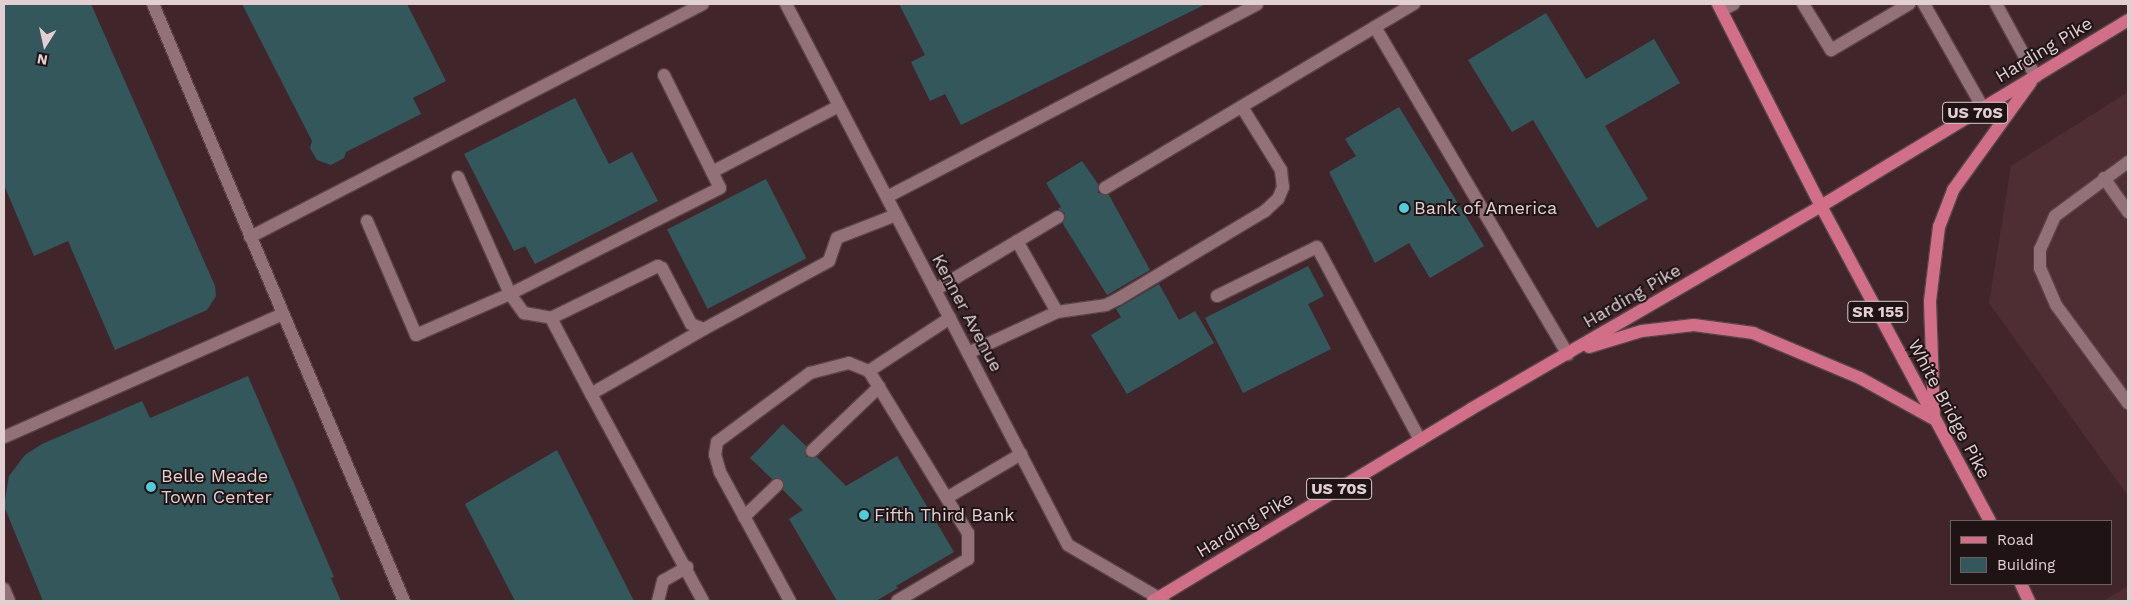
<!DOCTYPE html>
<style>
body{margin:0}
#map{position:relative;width:2132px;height:605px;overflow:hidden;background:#40262b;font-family:"Work Sans",sans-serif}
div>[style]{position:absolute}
.built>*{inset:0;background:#4e2d33}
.building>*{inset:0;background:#34575c;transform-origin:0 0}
.roads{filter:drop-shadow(1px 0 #5a4449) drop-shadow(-1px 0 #5a4449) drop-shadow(0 1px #5a4449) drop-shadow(0 -1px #5a4449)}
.lane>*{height:12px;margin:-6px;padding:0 6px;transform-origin:6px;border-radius:6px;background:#927278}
.street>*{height:12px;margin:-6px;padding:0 6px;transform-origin:6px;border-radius:6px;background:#927278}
.primary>*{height:12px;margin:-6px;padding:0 6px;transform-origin:6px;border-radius:6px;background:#d06f87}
.dots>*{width:14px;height:14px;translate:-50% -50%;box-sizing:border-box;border:2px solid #1f1315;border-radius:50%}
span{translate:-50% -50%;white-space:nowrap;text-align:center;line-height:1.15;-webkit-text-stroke:4px #1f1315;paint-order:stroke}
.shield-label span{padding:1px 4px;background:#1f1315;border:1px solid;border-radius:4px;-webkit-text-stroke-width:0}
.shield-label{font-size:16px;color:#e1cfd1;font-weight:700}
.street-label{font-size:18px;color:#e1cfd1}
.poi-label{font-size:18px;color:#e1cfd1}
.left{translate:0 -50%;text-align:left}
.frame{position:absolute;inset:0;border:5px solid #e1cfd1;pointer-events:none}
.legend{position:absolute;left:1950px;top:520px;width:162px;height:65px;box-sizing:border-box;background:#1f1315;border:1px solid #6d5e60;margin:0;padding:6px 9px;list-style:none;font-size:15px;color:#e1cfd1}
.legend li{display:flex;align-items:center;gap:10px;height:25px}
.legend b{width:25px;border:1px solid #6d5e60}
.north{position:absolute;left:20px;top:20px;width:50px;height:50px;-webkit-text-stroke:4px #1f1315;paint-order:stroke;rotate:190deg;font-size:14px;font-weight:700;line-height:20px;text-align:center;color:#e1cfd1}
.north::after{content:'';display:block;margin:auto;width:18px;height:22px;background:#e1cfd1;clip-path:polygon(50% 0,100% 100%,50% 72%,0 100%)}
</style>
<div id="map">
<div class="built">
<div style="clip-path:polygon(2128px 92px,2128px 496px,1989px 303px,2011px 166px)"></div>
<div style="clip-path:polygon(2128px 586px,2128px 601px,2105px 601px,2105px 600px)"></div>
</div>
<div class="building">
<div style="clip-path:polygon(4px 4px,91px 4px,215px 286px,216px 296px,207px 310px,115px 350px,68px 241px,34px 256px,4px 185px)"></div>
<div style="clip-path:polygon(242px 4px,407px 4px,446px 81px,413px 98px,421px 114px,346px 152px,344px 158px,331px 165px,317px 160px,310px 148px,312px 141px)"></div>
<div style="clip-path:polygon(899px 4px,1206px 4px,961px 125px,945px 94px,930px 101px,911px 62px,925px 55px)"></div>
<div style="clip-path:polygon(1546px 13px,1586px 79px,1654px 39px,1680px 83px,1605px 126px,1648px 199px,1597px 228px,1533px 120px,1512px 132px,1468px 60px)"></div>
<div style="clip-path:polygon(575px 98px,609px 164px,632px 152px,658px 201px,535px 264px,525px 246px,514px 251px,464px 154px)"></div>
<div style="clip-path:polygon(1399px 107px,1484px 246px,1430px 278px,1409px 243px,1375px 263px,1329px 172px,1356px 156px,1345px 139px)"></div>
<div style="clip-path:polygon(1082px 161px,1098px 184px,1098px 193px,1109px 195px,1150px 270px,1107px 295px,1063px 224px,1065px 213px,1058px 209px,1061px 207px,1046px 183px)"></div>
<div style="left:766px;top:179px;width:89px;height:111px;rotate:63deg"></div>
<div style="clip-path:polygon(1308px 266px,1324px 296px,1308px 304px,1331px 349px,1243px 393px,1205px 318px)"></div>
<div style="clip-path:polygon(1159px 284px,1179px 320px,1195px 311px,1214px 343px,1127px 394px,1091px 335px,1121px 317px,1116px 309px)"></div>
<div style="clip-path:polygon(248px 376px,334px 577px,331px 578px,341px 601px,43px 601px,4px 506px,9px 476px,25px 455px,42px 444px,142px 401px,150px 418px)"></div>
<div style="clip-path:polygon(783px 424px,806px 446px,806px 457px,817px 457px,846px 486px,897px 456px,954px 552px,896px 586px,898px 588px,876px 601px,837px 601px,789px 519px,803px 510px,783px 490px,782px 479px,772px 479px,750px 458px)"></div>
<div style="clip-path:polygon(557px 450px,634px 601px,515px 601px,465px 504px)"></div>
</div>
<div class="roads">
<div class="lane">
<div style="left:1803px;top:4px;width:54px;rotate:58.7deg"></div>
<div style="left:1831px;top:50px;width:91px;rotate:-30.5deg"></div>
<div style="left:1924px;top:4px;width:120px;rotate:60.4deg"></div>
<div style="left:1996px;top:4px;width:83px;rotate:61.3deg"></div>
<div style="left:1722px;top:10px;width:13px;rotate:-27deg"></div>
<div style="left:1375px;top:27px;width:380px;rotate:59.5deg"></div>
<div style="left:2128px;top:162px;width:91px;rotate:143.5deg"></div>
<div style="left:2055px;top:216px;width:36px;rotate:114deg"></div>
<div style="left:2040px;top:249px;width:19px;rotate:90deg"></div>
<div style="left:2040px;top:268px;width:40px;rotate:66.6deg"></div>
<div style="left:2056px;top:305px;width:122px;rotate:53.7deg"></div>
<div style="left:712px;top:172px;width:143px;rotate:-27.5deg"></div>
<div style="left:458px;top:177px;width:128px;rotate:66deg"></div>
<div style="left:510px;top:294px;width:24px;rotate:54deg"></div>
<div style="left:524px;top:313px;width:27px;rotate:10deg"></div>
<div style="left:2104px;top:178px;width:42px;rotate:54.8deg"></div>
<div style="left:1105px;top:188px;width:360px;rotate:-30.8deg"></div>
<div style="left:887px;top:197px;width:417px;rotate:-27.5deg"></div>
<div style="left:367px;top:221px;width:124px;rotate:66.7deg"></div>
<div style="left:416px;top:335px;width:103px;rotate:-23.6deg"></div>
<div style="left:510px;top:294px;width:235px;rotate:-26.8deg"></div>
<div style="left:720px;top:188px;width:126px;rotate:-116.4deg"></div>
<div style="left:250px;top:237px;width:509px;rotate:-27.22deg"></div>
<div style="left:1017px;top:241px;width:81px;rotate:60.6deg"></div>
<div style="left:935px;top:290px;width:143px;rotate:-30.7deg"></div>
<div style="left:1217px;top:296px;width:111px;rotate:-26.1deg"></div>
<div style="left:1317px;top:247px;width:219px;rotate:61.9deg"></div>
<div style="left:704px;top:329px;width:130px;rotate:150.1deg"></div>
<div style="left:591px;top:394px;width:86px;rotate:-117.8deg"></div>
<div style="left:551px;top:318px;width:119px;rotate:-25.9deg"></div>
<div style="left:658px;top:266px;width:4px;rotate:27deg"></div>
<div style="left:662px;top:268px;width:63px;rotate:62.6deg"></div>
<div style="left:691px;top:324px;width:14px;rotate:21deg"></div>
<div style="left:704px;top:329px;width:142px;rotate:-28.5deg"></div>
<div style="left:829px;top:261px;width:24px;rotate:-71deg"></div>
<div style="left:837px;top:238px;width:63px;rotate:-21.3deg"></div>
<div style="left:968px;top:353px;width:98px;rotate:-24.7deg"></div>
<div style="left:1057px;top:312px;width:49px;rotate:-8.1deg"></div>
<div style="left:1106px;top:305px;width:13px;rotate:-27deg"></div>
<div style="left:1118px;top:299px;width:171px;rotate:-30.9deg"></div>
<div style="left:1265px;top:211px;width:18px;rotate:-43deg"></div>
<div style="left:1278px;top:199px;width:13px;rotate:-67deg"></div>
<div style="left:1283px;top:187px;width:17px;rotate:-97deg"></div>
<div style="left:1281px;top:170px;width:74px;rotate:-121.8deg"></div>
<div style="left:869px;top:371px;width:97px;rotate:-33.2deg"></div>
<div style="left:591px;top:394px;width:235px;rotate:61.6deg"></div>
<div style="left:4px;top:437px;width:305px;rotate:-23.8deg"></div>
<div style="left:812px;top:451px;width:93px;rotate:-43.7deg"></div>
<div style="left:948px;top:497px;width:85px;rotate:-30.5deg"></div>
<div style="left:744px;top:517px;width:46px;rotate:-44.1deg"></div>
<div style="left:4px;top:589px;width:13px;rotate:67deg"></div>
<div style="left:658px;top:601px;width:21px;rotate:-76deg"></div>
<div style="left:663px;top:581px;width:28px;rotate:-30deg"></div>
<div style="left:790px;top:601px;width:147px;rotate:-118.5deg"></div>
<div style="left:720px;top:472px;width:18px;rotate:-106deg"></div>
<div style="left:715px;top:455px;width:13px;rotate:-81deg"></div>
<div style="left:717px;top:442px;width:116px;rotate:-36.6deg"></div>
<div style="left:810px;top:373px;width:40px;rotate:-14.4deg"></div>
<div style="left:849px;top:363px;width:22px;rotate:22deg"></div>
<div style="left:869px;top:371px;width:190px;rotate:58.6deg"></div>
<div style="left:968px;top:533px;width:26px;rotate:90deg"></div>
<div style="left:968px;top:559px;width:82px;rotate:149.4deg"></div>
</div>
<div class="street">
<div style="left:153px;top:4px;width:648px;rotate:67.2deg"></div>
<div style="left:786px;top:4px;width:610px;rotate:62.47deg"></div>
<div style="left:1068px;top:545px;width:111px;rotate:30.3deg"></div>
</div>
<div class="primary">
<div style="left:1718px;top:4px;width:227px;rotate:63deg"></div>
<div style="left:1821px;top:206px;width:357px;rotate:61.8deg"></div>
<div style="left:1589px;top:347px;width:55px;rotate:-16.8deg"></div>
<div style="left:1642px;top:331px;width:52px;rotate:-6.6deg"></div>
<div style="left:1694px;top:325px;width:60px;rotate:7.7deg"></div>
<div style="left:1753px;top:333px;width:116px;rotate:22.8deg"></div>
<div style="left:1860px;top:378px;width:85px;rotate:29deg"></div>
<div style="left:1934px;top:416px;width:115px;rotate:-92deg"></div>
<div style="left:1930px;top:301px;width:75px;rotate:-83.1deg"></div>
<div style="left:1939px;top:227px;width:40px;rotate:-69deg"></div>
<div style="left:1953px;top:190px;width:133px;rotate:-54.2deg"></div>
<div style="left:2021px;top:584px;width:19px;rotate:65deg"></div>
<div style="left:1153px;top:601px;width:371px;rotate:-31.1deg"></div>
<div style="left:1471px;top:409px;width:405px;rotate:-30.1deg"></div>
<div style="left:1821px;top:206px;width:359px;rotate:-31.2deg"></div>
</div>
</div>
<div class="dots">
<div style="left:1404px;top:208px;background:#52cbda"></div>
<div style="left:151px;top:487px;background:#52cbda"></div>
<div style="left:864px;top:515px;background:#52cbda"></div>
</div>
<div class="shield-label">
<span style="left:1975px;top:113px">US 70S</span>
<span style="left:1878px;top:312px">SR 155</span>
<span style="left:1339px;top:489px">US 70S</span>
</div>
<div class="street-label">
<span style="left:2044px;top:50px;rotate:-31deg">Harding Pike</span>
<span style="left:1632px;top:296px;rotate:-30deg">Harding Pike</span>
<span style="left:967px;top:313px;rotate:62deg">Kenner Avenue</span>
<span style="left:1949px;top:409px;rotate:62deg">White Bridge Pike</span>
<span style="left:1245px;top:525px;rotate:-31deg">Harding Pike</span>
</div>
<div class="poi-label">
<span class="left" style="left:1414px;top:208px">Bank of America</span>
<span class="left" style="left:161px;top:487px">Belle Meade<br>Town Center</span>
<span class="left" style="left:874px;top:515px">Fifth Third Bank</span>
</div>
<div class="frame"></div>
<ul class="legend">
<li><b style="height:6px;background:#d06f87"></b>Road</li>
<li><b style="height:14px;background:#34575c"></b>Building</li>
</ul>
<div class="north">N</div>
</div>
